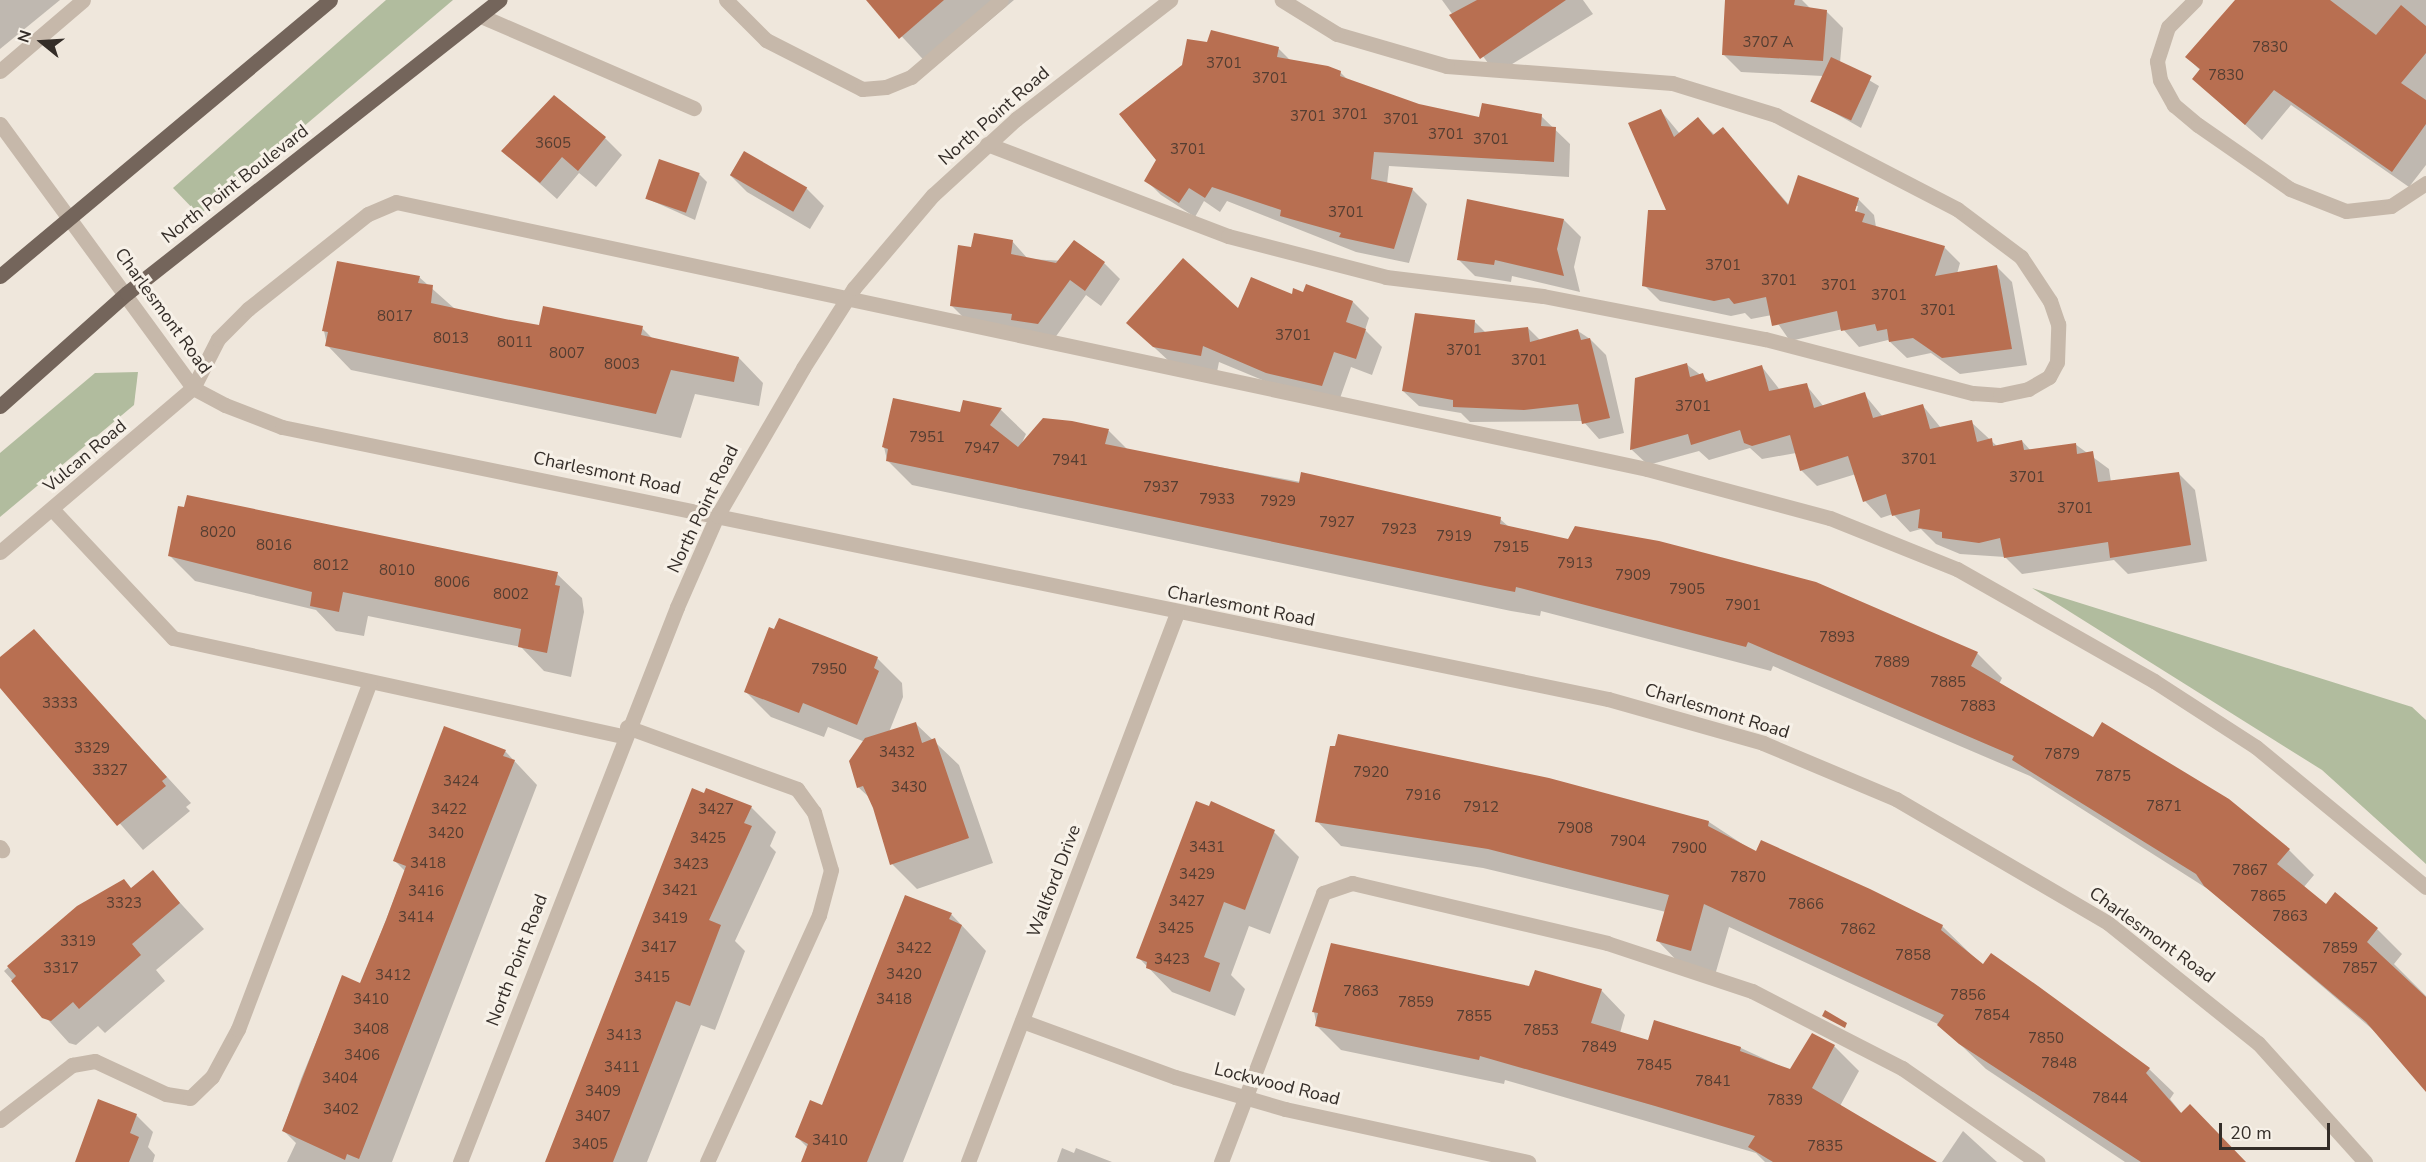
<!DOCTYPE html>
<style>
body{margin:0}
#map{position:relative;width:2426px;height:1162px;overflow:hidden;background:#efe7dc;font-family:"Nunito Sans",sans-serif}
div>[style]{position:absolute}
.green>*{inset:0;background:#b1bc9e}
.shadow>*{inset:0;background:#0003}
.building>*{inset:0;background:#b86f51;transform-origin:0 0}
.minor>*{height:15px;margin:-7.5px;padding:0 7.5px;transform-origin:7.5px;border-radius:7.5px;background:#c6b8aa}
.major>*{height:15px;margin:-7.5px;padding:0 7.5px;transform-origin:7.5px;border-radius:7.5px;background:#74655b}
span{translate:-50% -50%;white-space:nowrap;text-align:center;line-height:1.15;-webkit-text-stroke:6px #f7f1e8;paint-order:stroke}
.number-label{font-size:15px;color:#553e32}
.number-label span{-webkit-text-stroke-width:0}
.street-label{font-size:18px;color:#342d28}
.north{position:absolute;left:12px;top:12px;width:60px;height:60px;-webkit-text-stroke:4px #f7f1e8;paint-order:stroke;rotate:288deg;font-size:16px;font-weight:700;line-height:24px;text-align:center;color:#342d28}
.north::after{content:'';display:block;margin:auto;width:21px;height:27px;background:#342d28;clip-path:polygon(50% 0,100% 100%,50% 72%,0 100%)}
.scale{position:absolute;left:2219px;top:1123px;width:111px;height:27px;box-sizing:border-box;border:3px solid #342d28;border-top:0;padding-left:8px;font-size:18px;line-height:21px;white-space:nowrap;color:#342d28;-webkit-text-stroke:4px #f7f1e8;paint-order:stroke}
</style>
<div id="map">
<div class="green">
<div style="clip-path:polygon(386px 0,453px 0,199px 215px,173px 188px)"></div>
<div style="clip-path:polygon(138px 372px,134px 405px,0 517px,0 453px,95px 373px)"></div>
<div style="clip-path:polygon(2032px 588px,2412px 707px,2426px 720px,2426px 864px,2322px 770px)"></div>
</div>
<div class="shadow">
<div style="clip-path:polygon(0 0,60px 0,0 49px)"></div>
<div style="clip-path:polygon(868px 0,1014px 0,932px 69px)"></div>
<div style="clip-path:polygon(1442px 0,1583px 0,1593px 14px,1496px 74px)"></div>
<div style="clip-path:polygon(1727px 0,1802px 0,1811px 9px,1826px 11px,1843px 28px,1840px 63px,1879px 86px,1861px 128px,1812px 100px,1823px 76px,1741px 72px,1724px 55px)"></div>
<div style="clip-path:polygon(2247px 0,2426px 0,2426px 165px,2409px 187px,2291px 105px,2262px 140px,2194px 79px,2201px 71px,2187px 57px)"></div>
<div style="clip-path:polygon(1278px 48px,1291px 61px,1340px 72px,1349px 81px,1418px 105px,1481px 119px,1541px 116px,1570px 144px,1569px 177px,1389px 166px,1387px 184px,1412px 189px,1427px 204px,1409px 263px,1356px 252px,1227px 201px,1220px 212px,1204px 201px,1195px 217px,1161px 195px,1146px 180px)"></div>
<div style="clip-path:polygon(evenodd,1661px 111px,1680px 134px,1698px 119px,1715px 135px,1723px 129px,1790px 206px,1858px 199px,1874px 215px,1876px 227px,1944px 247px,1960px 263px,1957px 274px,1996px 266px,2012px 282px,2027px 365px,1960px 374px,1931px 353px,1907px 358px,1888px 340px,1859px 347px,1843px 329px,1790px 341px,1772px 315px,1751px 319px,1745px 313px,1731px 316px,1660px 301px,1644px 285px,1668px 212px,1661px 111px,1855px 206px,1858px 206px,1855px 218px,1855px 206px)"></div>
<div style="clip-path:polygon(605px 138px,622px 155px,596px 187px,579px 173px,557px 199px,503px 151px)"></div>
<div style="clip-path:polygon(744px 153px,807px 189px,824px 206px,810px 229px,747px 192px,730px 175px)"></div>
<div style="clip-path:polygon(699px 174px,707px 182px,695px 220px,648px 199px)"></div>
<div style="clip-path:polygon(1564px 220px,1581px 237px,1574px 267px,1580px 292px,1512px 276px,1511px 282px,1475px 276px,1458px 259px)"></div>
<div style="clip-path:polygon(1012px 241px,1028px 259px,1104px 263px,1120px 279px,1101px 306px,1086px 295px,1054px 339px,968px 322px,952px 306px,972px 249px)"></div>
<div style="clip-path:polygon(419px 277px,455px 309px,540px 327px,642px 328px,654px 340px,739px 358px,763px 383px,759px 406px,695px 394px,681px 438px,351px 370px,327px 345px,324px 331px)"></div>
<div style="clip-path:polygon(1292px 296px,1353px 302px,1369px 318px,1365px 330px,1382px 347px,1372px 375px,1351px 367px,1339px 401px,1284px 389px,1219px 362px,1217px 372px,1171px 363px,1128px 323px,1238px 310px)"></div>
<div style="clip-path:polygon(1474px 321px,1486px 333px,1528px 328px,1541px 341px,1578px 331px,1590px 339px,1606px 355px,1624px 433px,1599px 439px,1583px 421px,1470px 422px,1461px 413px,1419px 406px,1403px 391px)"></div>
<div style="clip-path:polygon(1686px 364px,1710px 382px,1762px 367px,1780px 390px,1806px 385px,1824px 407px,1864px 394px,1883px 417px,1923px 406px,1941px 428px,1971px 422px,1998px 447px,2022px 441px,2031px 451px,2075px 444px,2109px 469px,2111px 482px,2179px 474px,2195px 490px,2207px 561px,2128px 574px,2114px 560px,2022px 574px,2005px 557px,1960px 554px,1936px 544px,1921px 529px,1910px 532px,1893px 514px,1881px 518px,1865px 501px,1856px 474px,1817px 486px,1801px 470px,1796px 453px,1762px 459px,1750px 448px,1709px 460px,1699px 451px,1648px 465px,1631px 449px)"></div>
<div style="clip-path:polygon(964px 401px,1001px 410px,1026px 434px,1020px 447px,1072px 423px,1109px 431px,1128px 450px,1500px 519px,1509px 527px,1977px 653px,2002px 678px,1999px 684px,2289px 850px,2314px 875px,2303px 888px,2326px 906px,2377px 929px,2402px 954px,2394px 964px,2426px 996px,2426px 1090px,2379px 1035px,2211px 891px,2030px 776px,1773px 666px,1771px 671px,1541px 611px,1540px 616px,1511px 611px,912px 485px,887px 460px,884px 447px,961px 414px)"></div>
<div style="clip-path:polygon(170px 556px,557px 574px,582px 598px,584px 612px,571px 677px,544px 671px,521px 647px,368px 616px,364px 636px,336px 631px,316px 610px,195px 581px)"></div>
<div style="clip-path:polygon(33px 631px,191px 803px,186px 807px,190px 811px,143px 850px,0 686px,0 659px)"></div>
<div style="clip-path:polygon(877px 658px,902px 683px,903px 697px,889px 732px,916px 724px,959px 765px,993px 863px,917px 889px,892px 864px,871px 799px,858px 787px,865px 742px,828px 727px,824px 737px,771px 717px,746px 692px)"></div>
<div style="clip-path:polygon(505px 751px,537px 785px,392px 1162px,287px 1162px,296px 1143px,283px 1130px,301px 1079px,343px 977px,361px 984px,405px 871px,394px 860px)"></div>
<div style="clip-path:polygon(751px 807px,776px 832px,770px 846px,776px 852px,735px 941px,745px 951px,715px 1030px,701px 1025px,647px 1162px,547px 1162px)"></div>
<div style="clip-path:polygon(1210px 808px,1274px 832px,1299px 857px,1270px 934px,1249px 926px,1231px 975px,1245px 989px,1235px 1016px,1172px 992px,1138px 957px)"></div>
<div style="clip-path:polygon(1317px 821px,1709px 822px,1756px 853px,1942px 926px,1983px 966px,2149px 1069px,2174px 1093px,2170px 1099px,2182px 1114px,2244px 1162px,2125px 1162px,1986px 1069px,1940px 1025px,1729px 927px,1715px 975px,1682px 966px,1658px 941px,1666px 912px,1483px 868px,1341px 846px)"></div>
<div style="clip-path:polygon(152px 872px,204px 929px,156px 970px,165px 981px,105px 1033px,98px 1026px,76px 1045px,69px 1043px,4px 971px,78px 907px,132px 890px)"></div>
<div style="clip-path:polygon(951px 914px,986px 951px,903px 1162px,803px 1162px,808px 1148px,797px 1137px,823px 1107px)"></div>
<div style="clip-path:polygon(1530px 988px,1601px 990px,1625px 1015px,1620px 1033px,1649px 1042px,1741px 1048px,1791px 1071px,1812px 1035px,1834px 1046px,1859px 1071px,1840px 1106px,1935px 1162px,1765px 1162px,1756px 1153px,1505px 1080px,1504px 1084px,1341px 1050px,1317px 1026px,1314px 1012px)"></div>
<div style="clip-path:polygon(136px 1115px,153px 1132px,148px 1147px,155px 1155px,153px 1162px,76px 1162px)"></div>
<div style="clip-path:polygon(1963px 1131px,1997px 1162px,1942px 1162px)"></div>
<div style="clip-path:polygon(1062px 1148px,1074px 1153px,1076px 1148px,1112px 1162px,1057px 1162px)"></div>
</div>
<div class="building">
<div style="clip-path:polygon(866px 0,944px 0,899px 39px)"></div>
<div style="clip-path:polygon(1477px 0,1566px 0,1480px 59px,1449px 15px)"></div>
<div style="clip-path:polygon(1725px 0,1795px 0,1794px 5px,1827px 10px,1823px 61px,1722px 55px)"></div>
<div style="clip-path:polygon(2235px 0,2330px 0,2376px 35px,2401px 5px,2426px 26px,2426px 53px,2401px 83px,2426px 100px,2426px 124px,2392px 172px,2274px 90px,2245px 125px,2192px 79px,2200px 69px,2185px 57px)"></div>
<div style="clip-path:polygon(1211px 30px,1279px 47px,1277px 57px,1328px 66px,1341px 71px,1340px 76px,1419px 104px,1479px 117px,1482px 103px,1542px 114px,1541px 126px,1556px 127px,1554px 162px,1374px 152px,1371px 179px,1413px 188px,1394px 249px,1339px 237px,1341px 233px,1280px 216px,1281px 210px,1212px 187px,1205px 198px,1189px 188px,1179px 203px,1144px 181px,1156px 160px,1119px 114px,1182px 65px,1187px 39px,1207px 42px)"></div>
<div style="left:1831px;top:57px;width:45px;height:49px;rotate:25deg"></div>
<div style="clip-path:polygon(554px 95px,606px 137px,578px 171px,562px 157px,540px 183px,501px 151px)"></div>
<div style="clip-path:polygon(1661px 109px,1674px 137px,1698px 117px,1713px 135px,1723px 127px,1788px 205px,1798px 175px,1859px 198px,1855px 211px,1865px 214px,1862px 222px,1945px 246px,1935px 276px,1997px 265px,2012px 349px,1942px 358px,1913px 338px,1889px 342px,1887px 329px,1877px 331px,1875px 324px,1841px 331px,1837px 311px,1772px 326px,1766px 297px,1734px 304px,1729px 298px,1714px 301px,1642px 286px,1648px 210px,1666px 210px,1628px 123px)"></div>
<div style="left:744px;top:151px;width:73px;height:28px;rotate:30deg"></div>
<div style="left:659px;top:159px;width:43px;height:42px;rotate:19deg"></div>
<div style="clip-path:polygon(1467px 199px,1564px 219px,1557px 249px,1564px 276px,1495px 260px,1494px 265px,1457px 260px)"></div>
<div style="clip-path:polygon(974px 233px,1013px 240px,1011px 254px,1056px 263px,1074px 240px,1105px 262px,1085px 291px,1070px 280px,1038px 324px,1011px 320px,1012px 314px,950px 306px,958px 245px,971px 247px)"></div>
<div style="clip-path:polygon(1183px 258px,1238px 308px,1251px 277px,1292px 294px,1293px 288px,1303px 292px,1306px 284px,1353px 301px,1346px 322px,1366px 329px,1356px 359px,1334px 352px,1322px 386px,1266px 373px,1203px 346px,1201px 356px,1153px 347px,1126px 323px)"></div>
<div style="clip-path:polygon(337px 261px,420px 276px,418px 283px,433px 285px,431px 303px,505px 319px,539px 325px,543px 306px,643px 326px,641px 335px,739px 357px,734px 382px,671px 370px,656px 414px,325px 346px,328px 332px,322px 331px)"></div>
<div style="clip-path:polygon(1415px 313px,1475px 320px,1474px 333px,1528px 327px,1530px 342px,1578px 329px,1581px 340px,1590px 338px,1610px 418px,1582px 424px,1578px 404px,1524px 410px,1453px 407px,1453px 400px,1402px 391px)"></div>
<div style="clip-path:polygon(1687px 363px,1690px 377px,1703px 373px,1706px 382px,1762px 365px,1769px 391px,1807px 383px,1814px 408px,1865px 392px,1873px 418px,1923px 404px,1930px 429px,1972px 420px,1977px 442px,1992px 438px,1993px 446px,2022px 440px,2024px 450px,2076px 443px,2077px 454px,2093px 451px,2098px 482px,2179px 472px,2191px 545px,2110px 558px,2108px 542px,2004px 558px,2000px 538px,1979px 543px,1942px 538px,1942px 532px,1918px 528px,1920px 509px,1892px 516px,1886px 494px,1863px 502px,1848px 456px,1800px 471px,1790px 435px,1752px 446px,1744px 443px,1740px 430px,1691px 445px,1688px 434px,1630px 450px,1635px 378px)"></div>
<div style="clip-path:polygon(893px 398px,960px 412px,963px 400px,1002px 408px,990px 425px,1018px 447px,1043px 418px,1072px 421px,1109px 429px,1105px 444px,1299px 483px,1301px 472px,1501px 517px,1500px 524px,1568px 539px,1575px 526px,1659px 541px,1816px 582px,1978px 652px,1971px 666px,2093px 737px,2102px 722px,2229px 799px,2290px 849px,2277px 864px,2326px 904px,2335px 892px,2378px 928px,2367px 942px,2426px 997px,2426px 1092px,2366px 1022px,2204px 886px,2196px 874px,2012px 760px,2014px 756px,1748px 642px,1746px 647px,1516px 587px,1515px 592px,1485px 586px,886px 461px,888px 449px,882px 447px)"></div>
<div style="clip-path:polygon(187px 495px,558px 572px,555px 585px,560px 586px,547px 653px,518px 647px,521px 629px,343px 592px,339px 612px,310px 606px,312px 592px,168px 556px,178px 506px,184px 507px)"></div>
<div style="clip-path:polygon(779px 618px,878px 657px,874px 668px,879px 671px,857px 725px,803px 703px,799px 713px,744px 692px,769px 627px,774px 629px)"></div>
<div style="clip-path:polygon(34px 629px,167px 777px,162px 781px,166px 786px,117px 826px,0 688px,0 657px)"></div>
<div style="clip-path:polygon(916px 722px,922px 743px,935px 738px,969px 838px,890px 865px,873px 808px,863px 786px,857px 788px,849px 761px,865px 738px)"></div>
<div style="clip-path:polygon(444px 726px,506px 750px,503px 756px,515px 760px,359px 1159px,347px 1154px,345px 1160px,282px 1131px,342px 975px,360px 983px,386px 920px,406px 866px,393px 861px)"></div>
<div style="clip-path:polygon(1338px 734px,1549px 778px,1709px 821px,1708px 826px,1756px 851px,1761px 840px,1870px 889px,1943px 925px,1941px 930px,1983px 964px,1991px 953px,2038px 986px,2150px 1068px,2146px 1073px,2181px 1113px,2190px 1104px,2246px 1162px,2141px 1162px,1959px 1044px,1937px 1025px,1944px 1015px,1704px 904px,1691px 951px,1656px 941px,1669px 895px,1488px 849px,1315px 822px,1330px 746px,1335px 746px)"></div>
<div style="clip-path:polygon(692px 788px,704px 793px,706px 788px,752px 806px,744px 823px,752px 826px,709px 920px,721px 925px,690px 1006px,676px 1001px,613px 1162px,545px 1162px)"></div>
<div style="clip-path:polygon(1196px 801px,1209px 806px,1211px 801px,1275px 830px,1245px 910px,1224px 902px,1204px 957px,1220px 963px,1210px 992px,1146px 968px,1147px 962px,1136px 958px)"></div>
<div style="clip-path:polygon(153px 870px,180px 903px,132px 944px,141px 955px,79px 1009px,73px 1002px,51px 1021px,42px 1018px,11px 981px,16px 976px,7px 966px,77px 906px,124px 879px,131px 888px)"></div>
<div style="clip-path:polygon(905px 895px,952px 913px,949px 919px,962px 925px,867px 1162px,801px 1162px,808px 1144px,795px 1137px,810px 1100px,822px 1105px)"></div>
<div style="clip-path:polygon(1331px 943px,1529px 986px,1535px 970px,1602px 989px,1591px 1023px,1648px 1040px,1654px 1020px,1741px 1047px,1740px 1051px,1790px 1069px,1812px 1033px,1835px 1045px,1812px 1088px,1937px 1162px,1773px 1162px,1748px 1147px,1755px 1136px,1655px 1106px,1480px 1056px,1479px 1060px,1315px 1026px,1318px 1013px,1312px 1012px)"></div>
<div style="clip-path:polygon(1825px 1010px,1847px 1023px,1845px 1028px,1822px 1016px)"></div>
<div style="clip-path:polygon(98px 1099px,137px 1114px,130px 1133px,139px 1137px,129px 1162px,75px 1162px)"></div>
</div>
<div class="minor">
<div style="left:726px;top:0;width:57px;rotate:45deg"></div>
<div style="left:766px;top:40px;width:108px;rotate:27deg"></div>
<div style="left:862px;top:89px;width:24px;rotate:-5deg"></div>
<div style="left:886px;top:87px;width:27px;rotate:-22deg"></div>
<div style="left:911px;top:77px;width:118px;rotate:-40.5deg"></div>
<div style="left:2195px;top:0;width:38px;rotate:135deg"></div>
<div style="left:2168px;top:27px;width:36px;rotate:108deg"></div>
<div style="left:2157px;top:61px;width:19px;rotate:81deg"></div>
<div style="left:2160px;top:80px;width:29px;rotate:61deg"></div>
<div style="left:2174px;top:105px;width:31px;rotate:40deg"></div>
<div style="left:2198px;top:125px;width:112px;rotate:34.8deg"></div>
<div style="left:2290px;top:189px;width:60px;rotate:21.4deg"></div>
<div style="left:2346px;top:211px;width:45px;rotate:-6.3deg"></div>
<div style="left:2391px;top:206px;width:42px;rotate:-33.3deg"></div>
<div style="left:481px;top:16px;width:232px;rotate:23.4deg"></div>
<div style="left:0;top:71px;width:109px;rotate:-40.5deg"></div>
<div style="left:0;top:124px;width:327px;rotate:53.8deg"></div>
<div style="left:193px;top:388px;width:36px;rotate:28deg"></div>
<div style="left:225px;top:405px;width:61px;rotate:21.1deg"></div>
<div style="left:282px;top:427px;width:1354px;rotate:11.59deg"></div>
<div style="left:1608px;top:699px;width:161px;rotate:15.8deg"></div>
<div style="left:1763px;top:743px;width:144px;rotate:22.8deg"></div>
<div style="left:1896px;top:799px;width:246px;rotate:30.3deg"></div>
<div style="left:2108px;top:923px;width:192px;rotate:38.7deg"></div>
<div style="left:2258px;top:1043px;width:160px;rotate:48deg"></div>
<div style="left:987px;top:144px;width:258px;rotate:20.9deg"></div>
<div style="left:1228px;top:236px;width:163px;rotate:14.5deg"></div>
<div style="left:1386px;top:277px;width:158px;rotate:6.9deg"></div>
<div style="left:1543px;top:296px;width:226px;rotate:11deg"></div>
<div style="left:1765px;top:339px;width:215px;rotate:14.6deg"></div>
<div style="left:1973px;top:393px;width:27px;rotate:4deg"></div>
<div style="left:2000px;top:395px;width:29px;rotate:-12deg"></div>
<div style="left:2028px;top:389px;width:24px;rotate:-30deg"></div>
<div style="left:2049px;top:377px;width:17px;rotate:-62deg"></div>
<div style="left:2057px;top:362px;width:38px;rotate:-88deg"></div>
<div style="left:2058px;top:324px;width:24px;rotate:-109deg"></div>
<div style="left:2050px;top:301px;width:53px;rotate:-123.4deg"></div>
<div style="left:2021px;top:257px;width:80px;rotate:-143.1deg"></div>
<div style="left:1957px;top:209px;width:204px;rotate:-152.6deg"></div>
<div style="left:1776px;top:115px;width:109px;rotate:-162.9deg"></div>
<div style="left:1672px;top:83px;width:226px;rotate:-175.7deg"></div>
<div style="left:1447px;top:66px;width:115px;rotate:-163.8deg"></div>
<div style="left:1337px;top:34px;width:65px;rotate:-148.3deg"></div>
<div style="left:52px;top:509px;width:177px;rotate:46.8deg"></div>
<div style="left:173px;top:638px;width:461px;rotate:12.3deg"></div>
<div style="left:0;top:552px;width:253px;rotate:-40.4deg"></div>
<div style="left:193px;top:388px;width:55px;rotate:-63deg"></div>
<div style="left:218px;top:339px;width:42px;rotate:-45deg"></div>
<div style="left:248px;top:309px;width:153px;rotate:-38.4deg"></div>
<div style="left:368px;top:214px;width:30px;rotate:-23deg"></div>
<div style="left:396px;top:202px;width:1279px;rotate:12.05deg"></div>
<div style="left:1647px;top:469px;width:189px;rotate:15deg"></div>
<div style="left:1830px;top:518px;width:137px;rotate:21.9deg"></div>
<div style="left:1957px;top:569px;width:227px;rotate:29.6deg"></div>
<div style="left:2154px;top:681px;width:121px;rotate:32.9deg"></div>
<div style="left:2256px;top:747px;width:220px;rotate:39.5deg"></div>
<div style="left:627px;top:727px;width:181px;rotate:20deg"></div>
<div style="left:797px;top:789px;width:29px;rotate:54deg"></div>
<div style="left:814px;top:812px;width:60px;rotate:73.7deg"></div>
<div style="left:831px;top:870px;width:47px;rotate:104.9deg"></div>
<div style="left:819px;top:915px;width:271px;rotate:114.4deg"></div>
<div style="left:0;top:847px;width:4px;rotate:56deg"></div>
<div style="left:1022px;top:1021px;width:163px;rotate:20.1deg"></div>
<div style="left:1175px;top:1077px;width:115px;rotate:16.2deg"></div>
<div style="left:1285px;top:1109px;width:249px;rotate:12.3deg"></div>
<div style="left:0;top:1120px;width:91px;rotate:-37.4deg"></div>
<div style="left:72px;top:1065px;width:23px;rotate:-10deg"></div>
<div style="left:95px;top:1061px;width:78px;rotate:24.9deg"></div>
<div style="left:166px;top:1094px;width:24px;rotate:9deg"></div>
<div style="left:190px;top:1098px;width:30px;rotate:-44deg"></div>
<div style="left:212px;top:1077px;width:55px;rotate:-61.6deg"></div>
<div style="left:238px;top:1029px;width:371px;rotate:-69.2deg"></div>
<div style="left:460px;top:1162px;width:596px;rotate:-68.64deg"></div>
<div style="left:677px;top:607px;width:99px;rotate:-66.3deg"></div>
<div style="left:717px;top:516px;width:171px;rotate:-59.8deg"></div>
<div style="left:803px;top:368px;width:95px;rotate:-57.5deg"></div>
<div style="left:854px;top:288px;width:122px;rotate:-49.7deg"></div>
<div style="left:933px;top:195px;width:113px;rotate:-42.5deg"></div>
<div style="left:1016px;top:119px;width:195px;rotate:-37.7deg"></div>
<div style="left:968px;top:1162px;width:587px;rotate:-69.16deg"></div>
<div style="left:1221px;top:1162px;width:288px;rotate:-69.2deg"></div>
<div style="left:1323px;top:893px;width:31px;rotate:-19deg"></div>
<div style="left:1352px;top:883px;width:262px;rotate:13.2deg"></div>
<div style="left:1607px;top:943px;width:153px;rotate:18.3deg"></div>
<div style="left:1752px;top:991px;width:169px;rotate:27.2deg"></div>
<div style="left:1902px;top:1068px;width:165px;rotate:34.8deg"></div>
</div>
<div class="major">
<div style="left:0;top:276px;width:430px;rotate:-39.9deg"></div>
<div style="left:0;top:406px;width:170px;rotate:-41.7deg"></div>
<div style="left:127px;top:293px;width:474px;rotate:-38.2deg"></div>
</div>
<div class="number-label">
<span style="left:1768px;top:43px">3707 A</span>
<span style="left:2270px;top:48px">7830</span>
<span style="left:1224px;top:64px">3701</span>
<span style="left:2226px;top:76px">7830</span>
<span style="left:1270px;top:79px">3701</span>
<span style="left:1350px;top:115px">3701</span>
<span style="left:1308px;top:117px">3701</span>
<span style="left:1401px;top:120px">3701</span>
<span style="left:1446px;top:135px">3701</span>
<span style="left:1491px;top:140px">3701</span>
<span style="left:553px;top:144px">3605</span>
<span style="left:1188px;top:150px">3701</span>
<span style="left:1346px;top:213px">3701</span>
<span style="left:1723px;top:266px">3701</span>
<span style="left:1779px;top:281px">3701</span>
<span style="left:1839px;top:286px">3701</span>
<span style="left:1889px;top:296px">3701</span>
<span style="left:1938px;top:311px">3701</span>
<span style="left:395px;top:317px">8017</span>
<span style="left:1293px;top:336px">3701</span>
<span style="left:451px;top:339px">8013</span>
<span style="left:515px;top:343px">8011</span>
<span style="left:1464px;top:351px">3701</span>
<span style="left:567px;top:354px">8007</span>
<span style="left:1529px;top:361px">3701</span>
<span style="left:622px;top:365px">8003</span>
<span style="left:1693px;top:407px">3701</span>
<span style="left:927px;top:438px">7951</span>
<span style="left:982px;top:449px">7947</span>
<span style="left:1919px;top:460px">3701</span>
<span style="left:1070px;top:461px">7941</span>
<span style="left:2027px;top:478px">3701</span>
<span style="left:1161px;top:488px">7937</span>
<span style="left:1217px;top:500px">7933</span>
<span style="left:1278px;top:502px">7929</span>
<span style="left:2075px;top:509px">3701</span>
<span style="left:1337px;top:523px">7927</span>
<span style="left:1399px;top:530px">7923</span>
<span style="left:218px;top:533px">8020</span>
<span style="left:1454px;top:537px">7919</span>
<span style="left:274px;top:546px">8016</span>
<span style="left:1511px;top:548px">7915</span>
<span style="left:1575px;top:564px">7913</span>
<span style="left:331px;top:566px">8012</span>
<span style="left:397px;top:571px">8010</span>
<span style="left:1633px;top:576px">7909</span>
<span style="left:452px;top:583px">8006</span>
<span style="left:1687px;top:590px">7905</span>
<span style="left:511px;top:595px">8002</span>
<span style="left:1743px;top:606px">7901</span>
<span style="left:1837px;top:638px">7893</span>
<span style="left:1892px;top:663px">7889</span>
<span style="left:829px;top:670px">7950</span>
<span style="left:1948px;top:683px">7885</span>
<span style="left:60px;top:704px">3333</span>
<span style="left:1978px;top:707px">7883</span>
<span style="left:92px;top:749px">3329</span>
<span style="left:897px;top:753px">3432</span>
<span style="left:2062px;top:755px">7879</span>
<span style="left:110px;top:771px">3327</span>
<span style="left:1371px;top:773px">7920</span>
<span style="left:2113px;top:777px">7875</span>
<span style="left:461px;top:782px">3424</span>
<span style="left:909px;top:788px">3430</span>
<span style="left:1423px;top:796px">7916</span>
<span style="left:2164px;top:807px">7871</span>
<span style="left:1481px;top:808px">7912</span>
<span style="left:449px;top:810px">3422</span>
<span style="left:716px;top:810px">3427</span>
<span style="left:1575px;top:829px">7908</span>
<span style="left:446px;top:834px">3420</span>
<span style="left:708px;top:839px">3425</span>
<span style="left:1628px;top:842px">7904</span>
<span style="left:1207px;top:848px">3431</span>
<span style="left:1689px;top:849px">7900</span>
<span style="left:428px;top:864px">3418</span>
<span style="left:691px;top:865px">3423</span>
<span style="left:2250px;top:871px">7867</span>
<span style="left:1197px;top:875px">3429</span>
<span style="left:1748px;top:878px">7870</span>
<span style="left:680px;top:891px">3421</span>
<span style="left:426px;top:892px">3416</span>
<span style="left:2268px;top:897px">7865</span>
<span style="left:1187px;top:902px">3427</span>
<span style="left:124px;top:904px">3323</span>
<span style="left:1806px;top:905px">7866</span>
<span style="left:2290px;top:917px">7863</span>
<span style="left:416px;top:918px">3414</span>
<span style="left:670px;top:919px">3419</span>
<span style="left:1176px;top:929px">3425</span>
<span style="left:1858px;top:930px">7862</span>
<span style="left:78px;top:942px">3319</span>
<span style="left:659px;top:948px">3417</span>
<span style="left:914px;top:949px">3422</span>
<span style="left:2340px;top:949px">7859</span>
<span style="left:1913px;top:956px">7858</span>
<span style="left:1172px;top:960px">3423</span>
<span style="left:61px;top:969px">3317</span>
<span style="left:2360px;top:969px">7857</span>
<span style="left:904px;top:975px">3420</span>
<span style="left:393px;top:976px">3412</span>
<span style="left:652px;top:978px">3415</span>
<span style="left:1361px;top:992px">7863</span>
<span style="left:1968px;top:996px">7856</span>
<span style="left:371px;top:1000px">3410</span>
<span style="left:894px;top:1000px">3418</span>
<span style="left:1416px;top:1003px">7859</span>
<span style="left:1992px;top:1016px">7854</span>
<span style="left:1474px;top:1017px">7855</span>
<span style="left:371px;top:1030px">3408</span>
<span style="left:1541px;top:1031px">7853</span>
<span style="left:624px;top:1036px">3413</span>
<span style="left:2046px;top:1039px">7850</span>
<span style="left:1599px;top:1048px">7849</span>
<span style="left:362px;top:1056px">3406</span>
<span style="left:2059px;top:1064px">7848</span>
<span style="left:1654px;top:1066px">7845</span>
<span style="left:622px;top:1068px">3411</span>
<span style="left:340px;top:1079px">3404</span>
<span style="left:1713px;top:1082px">7841</span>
<span style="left:603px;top:1092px">3409</span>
<span style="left:2110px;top:1099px">7844</span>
<span style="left:1785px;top:1101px">7839</span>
<span style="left:341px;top:1110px">3402</span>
<span style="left:593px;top:1117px">3407</span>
<span style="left:830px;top:1141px">3410</span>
<span style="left:590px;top:1145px">3405</span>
<span style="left:1825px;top:1147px">7835</span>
</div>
<div class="street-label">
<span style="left:994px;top:116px;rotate:-41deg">North Point Road</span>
<span style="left:235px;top:184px;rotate:-38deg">North Point Boulevard</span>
<span style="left:163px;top:311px;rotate:54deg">Charlesmont Road</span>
<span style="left:85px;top:456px;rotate:-40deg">Vulcan Road</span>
<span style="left:607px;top:473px;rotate:12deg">Charlesmont Road</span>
<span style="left:703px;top:509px;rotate:-64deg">North Point Road</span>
<span style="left:1241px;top:606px;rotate:11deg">Charlesmont Road</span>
<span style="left:1717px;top:711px;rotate:17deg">Charlesmont Road</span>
<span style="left:1054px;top:881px;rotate:-69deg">Wallford Drive</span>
<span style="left:2152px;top:935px;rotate:36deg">Charlesmont Road</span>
<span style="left:517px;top:960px;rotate:-69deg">North Point Road</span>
<span style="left:1277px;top:1084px;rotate:14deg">Lockwood Road</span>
</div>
<div class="north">N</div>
<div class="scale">20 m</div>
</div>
